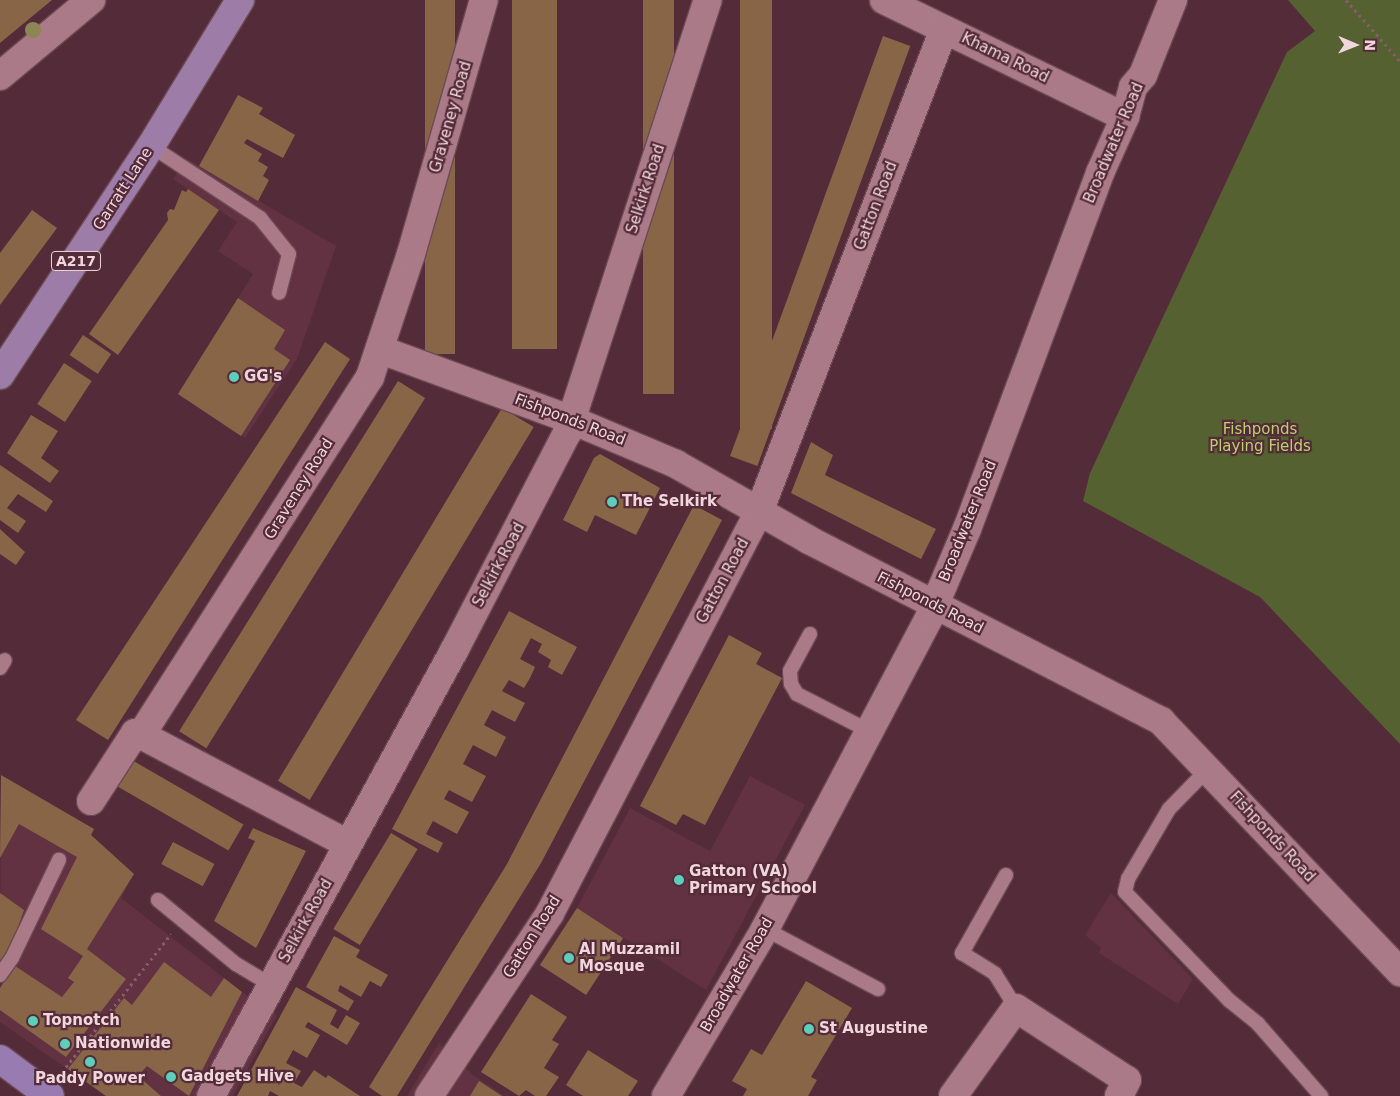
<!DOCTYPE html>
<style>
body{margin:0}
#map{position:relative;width:1400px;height:1096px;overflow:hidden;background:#542b39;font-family:"DejaVu Sans",sans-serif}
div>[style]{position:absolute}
.built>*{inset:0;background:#623242}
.green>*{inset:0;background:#566131}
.building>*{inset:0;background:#896548;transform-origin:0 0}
.path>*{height:3px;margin-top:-1.5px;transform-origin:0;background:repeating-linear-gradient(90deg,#845f6b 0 2.5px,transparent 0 6.5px)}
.roads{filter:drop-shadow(1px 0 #6c4955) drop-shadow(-1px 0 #6c4955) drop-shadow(0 1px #6c4955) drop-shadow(0 -1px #6c4955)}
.service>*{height:14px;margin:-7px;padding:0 7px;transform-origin:7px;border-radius:7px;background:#ab7a88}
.minor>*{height:28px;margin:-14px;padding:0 14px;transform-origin:14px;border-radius:14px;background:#ab7a88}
.primary>*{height:28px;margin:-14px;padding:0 14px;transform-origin:14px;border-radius:14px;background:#9d7ca7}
.trunk>*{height:28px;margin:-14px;padding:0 14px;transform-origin:14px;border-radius:14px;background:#987cb1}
.trees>*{width:16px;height:16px;margin:-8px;border-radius:50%;background:#8c8654}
.dots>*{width:14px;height:14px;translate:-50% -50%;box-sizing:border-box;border:2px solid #542b39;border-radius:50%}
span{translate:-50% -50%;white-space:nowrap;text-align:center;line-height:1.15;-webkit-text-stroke:4.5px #542b39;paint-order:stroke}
.shield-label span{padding:1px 4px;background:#542b39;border:1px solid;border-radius:4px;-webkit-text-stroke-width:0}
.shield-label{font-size:14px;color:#f1d6dd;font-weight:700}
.street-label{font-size:15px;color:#f1d6dd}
.poi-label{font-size:15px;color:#f1d6dd;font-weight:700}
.left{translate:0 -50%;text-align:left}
.park-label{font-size:15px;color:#bad16b}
.north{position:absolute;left:1330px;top:20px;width:50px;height:50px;-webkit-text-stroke:4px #542b39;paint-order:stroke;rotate:91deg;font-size:14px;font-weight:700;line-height:20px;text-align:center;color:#f1d6dd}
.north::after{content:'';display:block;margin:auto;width:18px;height:22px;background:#f1d6dd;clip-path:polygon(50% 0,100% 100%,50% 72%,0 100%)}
</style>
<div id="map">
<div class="built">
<div style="clip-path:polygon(187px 159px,336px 246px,297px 359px,245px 438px,178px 394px,253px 274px,218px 251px,237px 222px,173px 179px)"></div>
<div style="clip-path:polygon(1px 775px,94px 829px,91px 835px,134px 874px,121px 898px,242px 992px,277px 1015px,233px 1096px,106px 1096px,0 1022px)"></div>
<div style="clip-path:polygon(750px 776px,805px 805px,706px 990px,577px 908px,630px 808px,710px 851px)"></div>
<div style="clip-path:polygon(1111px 893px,1193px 979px,1178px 1004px,1099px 953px,1101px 948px,1085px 935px)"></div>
<div style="clip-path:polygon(439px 1043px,473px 1075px,505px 1096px,407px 1096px)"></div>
</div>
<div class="green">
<div style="clip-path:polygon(1288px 0,1400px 0,1400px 744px,1260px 597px,1083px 501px,1090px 473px,1287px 52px,1315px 31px)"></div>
</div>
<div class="building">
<div style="clip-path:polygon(0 0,52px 0,0 43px)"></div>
<div style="left:425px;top:0;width:30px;height:354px"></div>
<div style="left:512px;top:0;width:45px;height:349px"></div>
<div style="left:643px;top:0;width:31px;height:394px"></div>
<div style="left:740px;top:0;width:32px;height:429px"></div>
<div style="left:883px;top:36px;width:29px;height:447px;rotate:20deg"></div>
<div style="clip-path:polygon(238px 95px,263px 108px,259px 114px,295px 135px,283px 158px,247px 139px,244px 143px,262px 154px,258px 161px,268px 167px,263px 176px,269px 180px,258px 201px,199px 166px)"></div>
<div style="clip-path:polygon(188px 189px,219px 210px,118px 355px,89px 334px,168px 220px,167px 213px,170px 209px,174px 210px,182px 190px,186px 192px)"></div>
<div style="clip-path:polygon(32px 210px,57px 228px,0 305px,0 253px)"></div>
<div style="clip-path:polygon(238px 298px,285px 330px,274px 349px,290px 360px,241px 436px,178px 394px)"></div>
<div style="left:83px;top:335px;width:34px;height:24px;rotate:34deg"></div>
<div style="clip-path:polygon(325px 342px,350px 359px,108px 740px,76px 720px)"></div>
<div style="left:64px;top:363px;width:33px;height:49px;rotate:33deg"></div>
<div style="left:398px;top:381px;width:32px;height:413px;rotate:32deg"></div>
<div style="left:502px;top:408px;width:37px;height:435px;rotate:31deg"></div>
<div style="clip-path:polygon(31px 415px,58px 431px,41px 458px,59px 471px,50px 483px,7px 453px)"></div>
<div style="clip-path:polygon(811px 442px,833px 455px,825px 475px,936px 529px,921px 559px,791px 493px)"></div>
<div style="clip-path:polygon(600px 454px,660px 488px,636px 535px,595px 515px,587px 532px,563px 520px,594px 458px)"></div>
<div style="clip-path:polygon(0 465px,53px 501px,46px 512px,18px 494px,7px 508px,26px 521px,18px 533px,0 520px)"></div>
<div style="clip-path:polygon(694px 505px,722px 520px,541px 863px,397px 1096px,382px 1096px,369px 1087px,507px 864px)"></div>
<div style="clip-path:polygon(0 529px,25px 552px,16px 565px,0 554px)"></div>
<div style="clip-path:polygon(509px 611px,577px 647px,562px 675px,548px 667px,551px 660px,538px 652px,542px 644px,531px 638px,520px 659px,535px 667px,530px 678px,524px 688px,509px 680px,502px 691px,525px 703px,515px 722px,492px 710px,484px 725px,506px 737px,496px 757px,473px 745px,463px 764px,486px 776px,472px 802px,449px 790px,444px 799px,469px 812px,457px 834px,433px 821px,426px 834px,443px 843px,438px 853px,392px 829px)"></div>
<div style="clip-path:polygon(729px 635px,762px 653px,756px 664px,782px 678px,705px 825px,683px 814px,676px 825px,640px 806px)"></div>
<div style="left:130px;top:759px;width:131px;height:30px;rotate:30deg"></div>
<div style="clip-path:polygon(1px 775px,94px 829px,91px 835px,134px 874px,87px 949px,126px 979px,66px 1057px,0 1010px,0 988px,15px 966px,62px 997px,74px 982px,68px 978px,83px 956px,41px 929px,77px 857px,19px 824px,0 858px)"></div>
<div style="clip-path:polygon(253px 828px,306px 851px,256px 948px,214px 921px,255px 841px,248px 838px)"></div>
<div style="left:391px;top:833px;width:31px;height:112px;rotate:31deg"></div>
<div style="left:173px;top:842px;width:47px;height:25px;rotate:28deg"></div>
<div style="clip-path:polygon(0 893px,24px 910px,10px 950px,0 963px)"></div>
<div style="left:577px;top:908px;width:55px;height:68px;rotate:33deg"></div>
<div style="clip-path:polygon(334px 936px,360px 950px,356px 957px,388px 975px,381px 987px,370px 981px,361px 997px,340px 985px,338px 991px,354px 1001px,348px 1011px,306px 987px)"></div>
<div style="clip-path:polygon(164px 962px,211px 997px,224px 978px,242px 992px,189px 1096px,147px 1066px,138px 1076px,161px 1096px,106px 1096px,68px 1069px,124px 998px,132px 1005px)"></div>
<div style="clip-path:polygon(806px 981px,852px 1008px,811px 1077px,817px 1080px,808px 1096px,743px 1096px,747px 1089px,732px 1081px,751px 1049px,762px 1055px)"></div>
<div style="clip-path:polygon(296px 987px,337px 1010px,330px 1024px,338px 1029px,346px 1015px,360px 1023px,347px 1045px,308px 1022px,305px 1027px,320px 1035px,307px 1058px,293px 1050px,286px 1063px,301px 1071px,294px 1083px,302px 1087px,314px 1070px,326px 1078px,328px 1075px,360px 1096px,279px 1096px,270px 1091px,268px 1096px,237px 1096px)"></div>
<div style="clip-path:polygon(531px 994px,567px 1017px,552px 1040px,559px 1044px,544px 1068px,559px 1077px,546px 1096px,535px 1096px,526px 1090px,519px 1096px,481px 1072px)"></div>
<div style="clip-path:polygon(588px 1050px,638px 1081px,628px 1096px,583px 1096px,566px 1085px)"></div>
<div style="clip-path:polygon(479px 1081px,502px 1096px,470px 1096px)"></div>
</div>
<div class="path">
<div style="left:1346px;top:0;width:81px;rotate:48.5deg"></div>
<div style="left:62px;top:1072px;width:176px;rotate:-51.7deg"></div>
</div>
<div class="roads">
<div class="service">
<div style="left:151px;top:146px;width:131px;rotate:33.4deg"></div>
<div style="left:260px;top:218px;width:46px;rotate:51.1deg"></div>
<div style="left:289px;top:254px;width:40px;rotate:104.4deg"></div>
<div style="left:810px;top:634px;width:42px;rotate:118.4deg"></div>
<div style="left:790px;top:671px;width:13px;rotate:86deg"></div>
<div style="left:791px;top:684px;width:12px;rotate:59deg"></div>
<div style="left:797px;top:694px;width:81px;rotate:27.2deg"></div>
<div style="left:0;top:668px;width:9px;rotate:-58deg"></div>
<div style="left:1208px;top:769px;width:56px;rotate:134.3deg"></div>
<div style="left:1169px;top:809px;width:81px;rotate:120.4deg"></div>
<div style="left:1128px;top:879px;width:13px;rotate:103deg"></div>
<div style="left:1125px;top:892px;width:151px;rotate:46.1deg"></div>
<div style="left:1230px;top:1001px;width:36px;rotate:39deg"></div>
<div style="left:1258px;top:1024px;width:96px;rotate:48.8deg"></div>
<div style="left:1006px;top:875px;width:90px;rotate:119.4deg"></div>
<div style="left:962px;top:953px;width:39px;rotate:32deg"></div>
<div style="left:995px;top:974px;width:40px;rotate:58deg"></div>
<div style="left:158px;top:900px;width:101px;rotate:39.4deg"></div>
<div style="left:236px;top:964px;width:41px;rotate:31deg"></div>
<div style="left:765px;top:929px;width:128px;rotate:28deg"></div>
<div style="left:0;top:975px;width:21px;rotate:-55deg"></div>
<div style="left:12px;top:958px;width:109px;rotate:-64.4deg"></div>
</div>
<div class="minor">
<div style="left:884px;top:0;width:268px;rotate:25.9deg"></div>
<div style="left:0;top:76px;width:119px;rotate:-39.9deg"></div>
<div style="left:381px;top:350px;width:203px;rotate:20.1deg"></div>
<div style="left:572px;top:420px;width:113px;rotate:22.9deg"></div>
<div style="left:676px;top:464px;width:153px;rotate:29.7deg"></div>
<div style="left:809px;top:540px;width:396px;rotate:27.2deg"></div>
<div style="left:1161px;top:721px;width:347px;rotate:46.4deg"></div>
<div style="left:91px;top:801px;width:81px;rotate:-57.1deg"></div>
<div style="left:135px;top:733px;width:6px;rotate:18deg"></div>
<div style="left:348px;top:844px;width:234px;rotate:-152.2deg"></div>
<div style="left:141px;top:735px;width:425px;rotate:-57.4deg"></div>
<div style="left:370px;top:377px;width:130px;rotate:-71.6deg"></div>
<div style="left:411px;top:254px;width:264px;rotate:-74deg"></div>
<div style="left:211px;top:1096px;width:511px;rotate:-61.38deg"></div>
<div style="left:456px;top:647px;width:241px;rotate:-62.6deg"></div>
<div style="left:567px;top:433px;width:455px;rotate:-72deg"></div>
<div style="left:429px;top:1096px;width:219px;rotate:-56.5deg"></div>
<div style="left:550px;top:913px;width:452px;rotate:-62.5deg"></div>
<div style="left:759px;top:512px;width:517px;rotate:-69.04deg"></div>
<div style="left:666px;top:1096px;width:194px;rotate:-59.3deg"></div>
<div style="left:765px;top:929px;width:354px;rotate:-62.2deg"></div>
<div style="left:930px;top:616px;width:95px;rotate:-67deg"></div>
<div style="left:967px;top:529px;width:380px;rotate:-69.5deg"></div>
<div style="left:1100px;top:173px;width:61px;rotate:-65.9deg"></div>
<div style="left:1125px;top:117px;width:31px;rotate:-75deg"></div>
<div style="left:1133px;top:87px;width:16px;rotate:-50deg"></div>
<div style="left:1143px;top:75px;width:81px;rotate:-68.2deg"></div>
<div style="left:953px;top:1096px;width:108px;rotate:-54.4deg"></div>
<div style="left:1016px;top:1008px;width:132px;rotate:33deg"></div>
<div style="left:1127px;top:1080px;width:18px;rotate:117deg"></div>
</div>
<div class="primary">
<div style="left:0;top:375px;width:274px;rotate:-56.6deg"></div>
<div style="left:151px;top:146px;width:171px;rotate:-58.6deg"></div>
</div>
<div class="trunk">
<div style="left:0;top:1059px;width:62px;rotate:36.5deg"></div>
</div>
</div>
<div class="trees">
<div style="left:33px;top:30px"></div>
</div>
<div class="dots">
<div style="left:234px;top:377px;background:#5cceba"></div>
<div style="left:612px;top:502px;background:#5cceba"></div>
<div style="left:679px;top:880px;background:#5cceba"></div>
<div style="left:569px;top:958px;background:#5cceba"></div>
<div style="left:33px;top:1021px;background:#5cceba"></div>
<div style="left:809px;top:1029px;background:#5cceba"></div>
<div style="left:65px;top:1044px;background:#5cceba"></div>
<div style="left:90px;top:1062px;background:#5cceba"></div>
<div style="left:171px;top:1077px;background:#5cceba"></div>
</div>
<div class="shield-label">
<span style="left:76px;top:261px">A217</span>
</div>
<div class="street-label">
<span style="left:1005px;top:58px;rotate:26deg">Khama Road</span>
<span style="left:451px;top:117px;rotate:-74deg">Graveney Road</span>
<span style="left:1114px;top:143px;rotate:-67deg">Broadwater Road</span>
<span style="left:123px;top:189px;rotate:-57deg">Garratt Lane</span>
<span style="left:646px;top:189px;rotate:-72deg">Selkirk Road</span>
<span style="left:876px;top:206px;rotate:-69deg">Gatton Road</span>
<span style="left:570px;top:420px;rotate:21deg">Fishponds Road</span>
<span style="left:299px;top:489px;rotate:-58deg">Graveney Road</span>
<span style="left:968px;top:521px;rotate:-68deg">Broadwater Road</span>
<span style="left:499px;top:565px;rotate:-62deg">Selkirk Road</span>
<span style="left:723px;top:581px;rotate:-62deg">Gatton Road</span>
<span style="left:930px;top:603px;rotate:27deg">Fishponds Road</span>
<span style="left:1272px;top:837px;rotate:47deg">Fishponds Road</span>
<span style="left:306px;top:921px;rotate:-61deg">Selkirk Road</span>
<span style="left:532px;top:937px;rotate:-58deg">Gatton Road</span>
<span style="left:737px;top:975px;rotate:-60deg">Broadwater Road</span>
</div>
<div class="poi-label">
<span class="left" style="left:244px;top:377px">GG's</span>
<span class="left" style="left:622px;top:502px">The Selkirk</span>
<span class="left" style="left:689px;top:880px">Gatton (VA)<br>Primary School</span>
<span class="left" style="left:579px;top:958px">Al Muzzamil<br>Mosque</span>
<span class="left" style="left:43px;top:1021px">Topnotch</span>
<span class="left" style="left:819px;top:1029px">St Augustine</span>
<span class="left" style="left:75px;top:1044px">Nationwide</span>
<span class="left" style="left:181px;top:1077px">Gadgets Hive</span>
<span style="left:90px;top:1079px">Paddy Power</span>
</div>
<div class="park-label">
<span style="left:1260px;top:438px">Fishponds<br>Playing Fields</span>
</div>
<div class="north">N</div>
</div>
